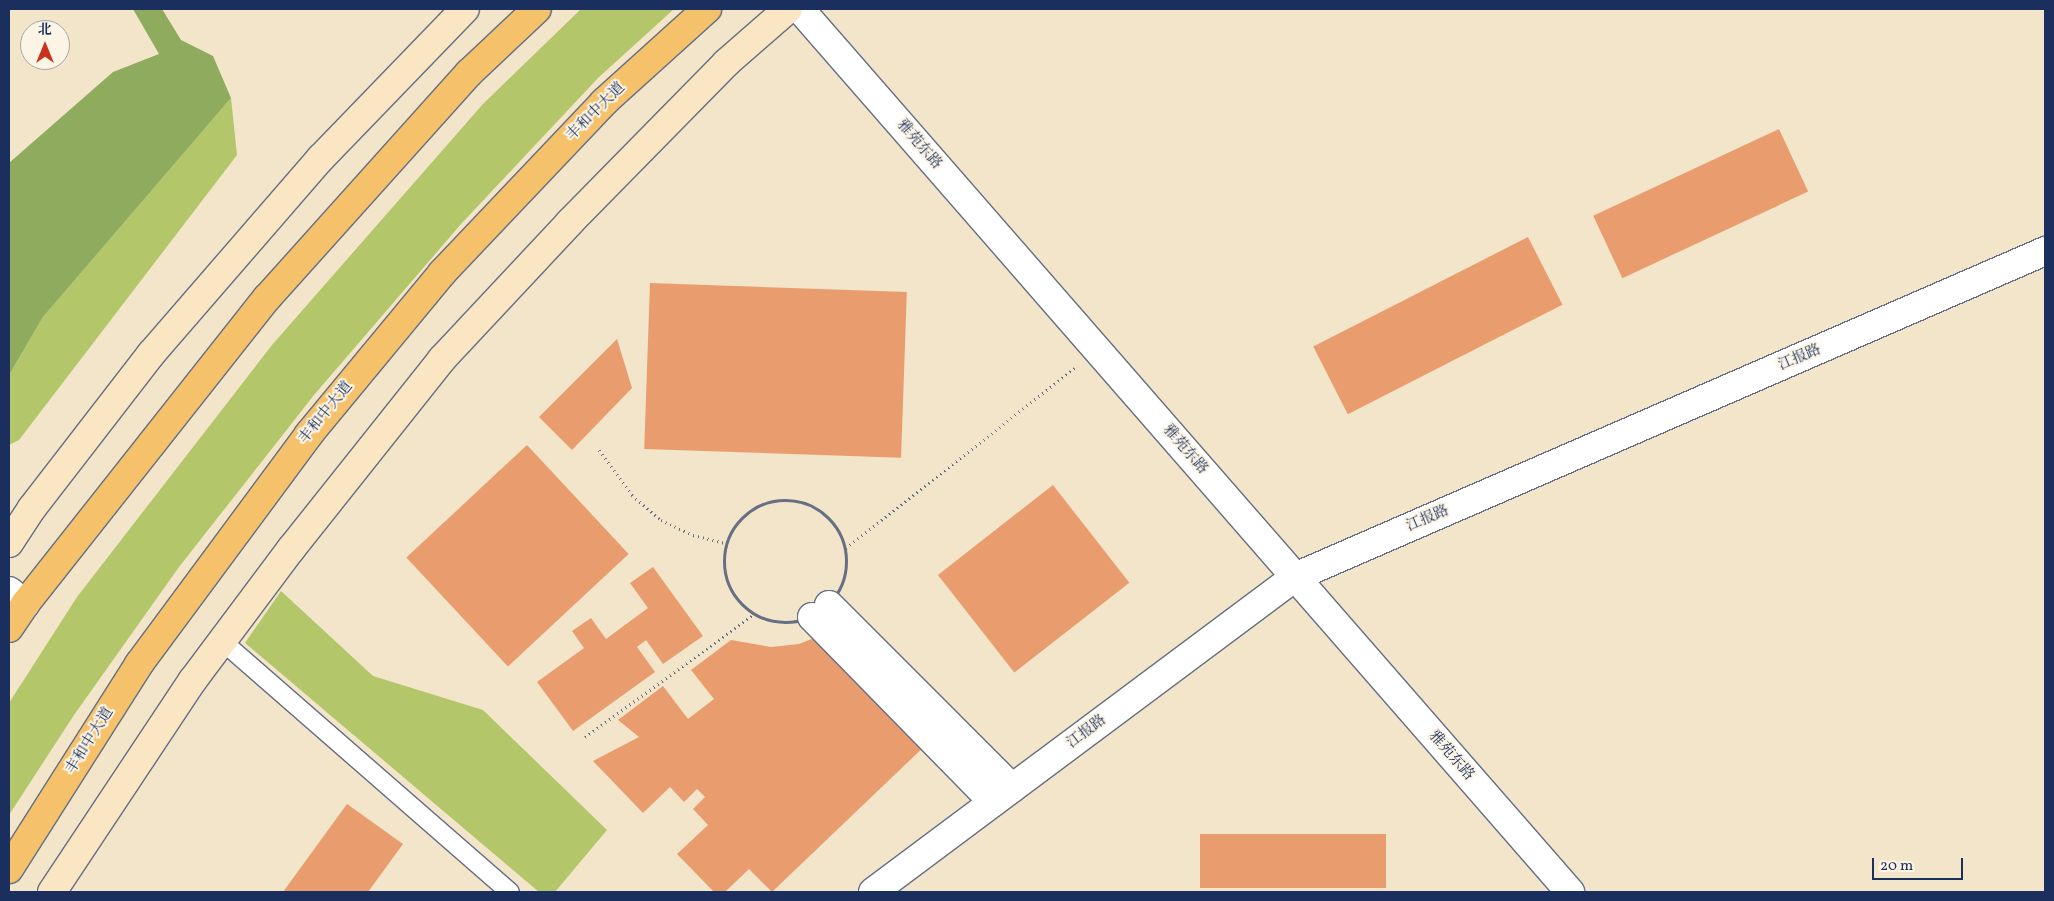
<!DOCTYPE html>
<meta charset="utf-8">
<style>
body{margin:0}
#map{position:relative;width:2054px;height:901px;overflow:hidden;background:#f2e5c9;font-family:Vollkorn,"Noto Serif SC",serif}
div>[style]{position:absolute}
.green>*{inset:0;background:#b3c66a}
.forest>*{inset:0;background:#8eab5e}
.building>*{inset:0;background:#e99d6f;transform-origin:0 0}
.path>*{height:3px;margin-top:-1.5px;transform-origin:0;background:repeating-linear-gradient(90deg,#666f83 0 1px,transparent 0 5px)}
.path>.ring{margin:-1.5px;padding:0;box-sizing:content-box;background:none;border:3px solid #666f83;border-radius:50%}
.roads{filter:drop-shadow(1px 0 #666f83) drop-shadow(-1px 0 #666f83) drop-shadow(0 1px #666f83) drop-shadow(0 -1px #666f83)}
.service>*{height:18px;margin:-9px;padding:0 9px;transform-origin:9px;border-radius:9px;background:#fff}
.minor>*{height:28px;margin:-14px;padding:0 14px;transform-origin:14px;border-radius:14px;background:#fff}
.tertiary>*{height:28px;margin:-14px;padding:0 14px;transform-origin:14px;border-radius:14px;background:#fff}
.secondary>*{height:28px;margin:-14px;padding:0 14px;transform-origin:14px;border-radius:14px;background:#fbe6c4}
.primary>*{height:28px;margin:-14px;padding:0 14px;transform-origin:14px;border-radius:14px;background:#f5c16b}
span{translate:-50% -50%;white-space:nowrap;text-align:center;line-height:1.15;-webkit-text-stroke:4px #fcf5e5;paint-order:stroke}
.street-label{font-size:15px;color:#1b2f5e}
.frame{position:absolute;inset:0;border:10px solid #1b2f5e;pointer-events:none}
.north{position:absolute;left:20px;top:20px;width:50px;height:50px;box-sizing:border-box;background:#fcf5e5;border:1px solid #a2a6af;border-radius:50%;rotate:0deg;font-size:14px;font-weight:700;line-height:20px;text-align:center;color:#1b2f5e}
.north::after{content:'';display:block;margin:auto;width:18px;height:22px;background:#c8321e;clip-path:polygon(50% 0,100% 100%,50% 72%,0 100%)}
.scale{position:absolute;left:1872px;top:858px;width:91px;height:22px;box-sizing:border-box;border:2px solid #1b2f5e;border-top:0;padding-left:6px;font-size:15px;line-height:18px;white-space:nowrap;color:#1b2f5e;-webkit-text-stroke:4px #fcf5e5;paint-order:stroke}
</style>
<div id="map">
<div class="green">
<div style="clip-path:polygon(581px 9px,674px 9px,598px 78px,461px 224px,314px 395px,179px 567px,74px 715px,9px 815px,9px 703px,77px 597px,272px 345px,483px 104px)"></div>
<div style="clip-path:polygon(231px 98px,237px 155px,19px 440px,9px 445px,9px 375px,43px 317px)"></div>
<div style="clip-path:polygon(281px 591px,373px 676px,483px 710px,607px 830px,555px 892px,539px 892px,245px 643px)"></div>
</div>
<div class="forest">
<div style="clip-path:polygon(133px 9px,162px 9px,181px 40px,213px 56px,231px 98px,43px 317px,9px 375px,9px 163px,113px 72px,159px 54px)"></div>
</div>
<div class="building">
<div style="left:1779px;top:129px;width:69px;height:205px;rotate:65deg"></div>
<div style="left:1528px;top:237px;width:76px;height:241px;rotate:63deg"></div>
<div style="left:650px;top:283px;width:257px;height:166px;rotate:2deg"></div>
<div style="clip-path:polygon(617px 339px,632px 388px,572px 450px,539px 417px)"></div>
<div style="left:527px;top:445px;width:149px;height:165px;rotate:47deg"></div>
<div style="left:1053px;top:485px;width:124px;height:146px;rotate:52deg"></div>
<div style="clip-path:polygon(653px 567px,703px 636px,663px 664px,646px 640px,637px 647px,655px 672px,573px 731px,537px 682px,584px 648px,572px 631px,591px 618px,606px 639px,648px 608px,630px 583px)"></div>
<div style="clip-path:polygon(827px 633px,930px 741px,772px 892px,749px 869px,725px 892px,714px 892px,677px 854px,708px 825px,693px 809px,705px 797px,697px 789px,684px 802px,670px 787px,643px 813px,593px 761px,639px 737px,618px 720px,663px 686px,688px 719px,714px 699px,691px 670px,731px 640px,771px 647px,799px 644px)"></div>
<div style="clip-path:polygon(347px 804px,403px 844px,368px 892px,283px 892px)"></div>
<div style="left:1200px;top:834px;width:186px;height:54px"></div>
</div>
<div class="path">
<div style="left:599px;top:450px;width:56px;rotate:53.7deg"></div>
<div style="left:632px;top:495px;width:38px;rotate:41deg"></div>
<div style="left:661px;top:520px;width:35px;rotate:25deg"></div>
<div style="left:693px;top:535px;width:33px;rotate:14deg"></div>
<div class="ring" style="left:724px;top:500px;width:119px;height:119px"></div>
<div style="left:846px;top:548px;width:291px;rotate:-38.2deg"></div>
<div style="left:585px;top:737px;width:208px;rotate:-36deg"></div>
</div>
<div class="roads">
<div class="service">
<div style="left:222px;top:641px;width:382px;rotate:41.1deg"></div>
</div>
<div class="minor">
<div style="left:829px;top:605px;width:259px;rotate:45deg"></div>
<div style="left:812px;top:617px;width:259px;rotate:45.6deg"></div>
</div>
<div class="tertiary">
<div style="left:800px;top:9px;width:1172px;rotate:48.91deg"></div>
<div style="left:9px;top:591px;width:21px;rotate:39deg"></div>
<div style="left:873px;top:892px;width:527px;rotate:-36.74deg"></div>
<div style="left:1295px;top:577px;width:818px;rotate:-23.49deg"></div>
</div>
<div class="secondary">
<div style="left:9px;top:543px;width:42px;rotate:-56.7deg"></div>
<div style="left:32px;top:508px;width:195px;rotate:-52.3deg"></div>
<div style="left:151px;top:354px;width:259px;rotate:-49.1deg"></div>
<div style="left:321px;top:158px;width:207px;rotate:-46deg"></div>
<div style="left:52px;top:892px;width:255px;rotate:-56.4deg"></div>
<div style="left:193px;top:680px;width:164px;rotate:-53.2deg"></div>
<div style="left:291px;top:549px;width:243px;rotate:-51.5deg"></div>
<div style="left:442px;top:359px;width:187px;rotate:-46.9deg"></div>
<div style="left:570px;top:222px;width:223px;rotate:-45.5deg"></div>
<div style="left:726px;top:63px;width:82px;rotate:-41.1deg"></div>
</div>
<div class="primary">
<div style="left:9px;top:628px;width:29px;rotate:-56deg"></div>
<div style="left:25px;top:604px;width:390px;rotate:-51.7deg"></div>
<div style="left:267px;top:298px;width:302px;rotate:-48.1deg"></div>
<div style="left:469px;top:73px;width:93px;rotate:-43.3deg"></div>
<div style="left:9px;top:869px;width:243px;rotate:-57.6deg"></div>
<div style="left:139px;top:664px;width:286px;rotate:-53.5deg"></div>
<div style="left:309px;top:434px;width:209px;rotate:-50.4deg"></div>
<div style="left:442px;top:273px;width:236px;rotate:-46.5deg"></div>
<div style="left:604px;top:102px;width:139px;rotate:-42.1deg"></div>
</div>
</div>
<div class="street-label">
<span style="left:596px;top:112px;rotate:-45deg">丰和中大道</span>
<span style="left:919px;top:145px;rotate:49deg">雅苑东路</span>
<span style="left:1800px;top:358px;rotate:-23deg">江报路</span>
<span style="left:326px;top:413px;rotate:-51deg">丰和中大道</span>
<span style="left:1185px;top:450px;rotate:49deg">雅苑东路</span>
<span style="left:1428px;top:519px;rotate:-23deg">江报路</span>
<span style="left:1087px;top:732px;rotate:-37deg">江报路</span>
<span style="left:90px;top:741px;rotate:-58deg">丰和中大道</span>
<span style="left:1451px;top:756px;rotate:49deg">雅苑东路</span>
</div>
<div class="frame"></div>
<div class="north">北</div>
<div class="scale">20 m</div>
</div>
